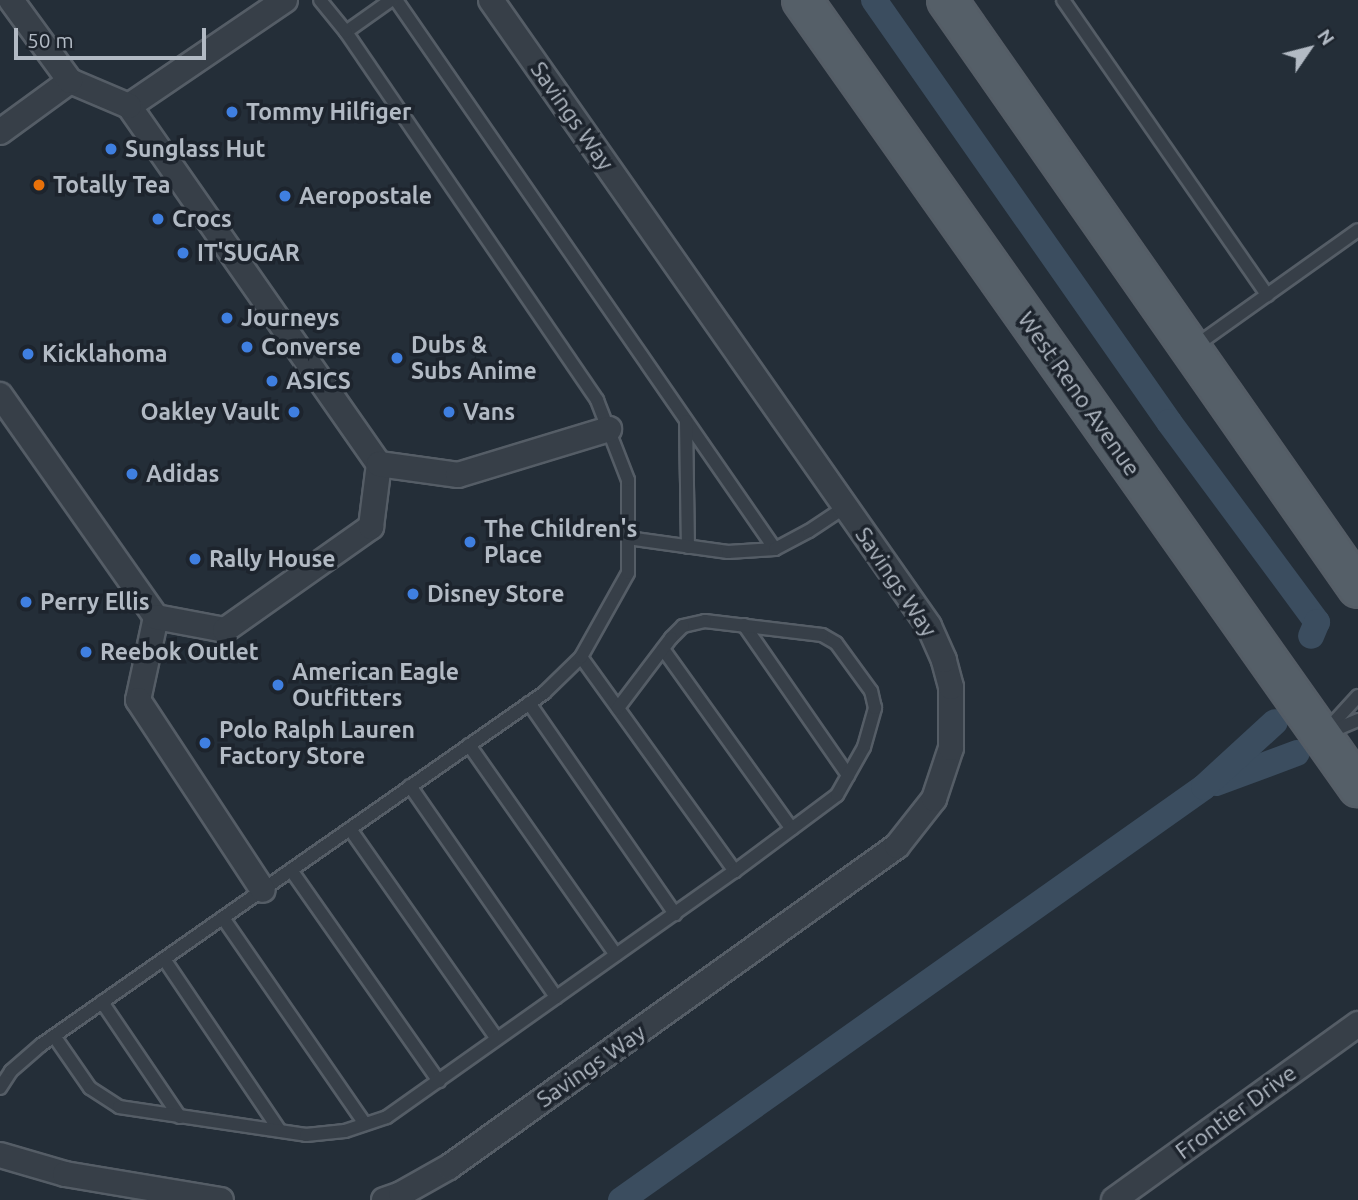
<!DOCTYPE html>
<style>
body{margin:0}
#map{position:relative;width:1358px;height:1200px;overflow:hidden;background:#242e38;font-family:Ubuntu,sans-serif}
div>[style]{position:absolute}
.canal>*{height:26px;margin:-13px;padding:0 13px;transform-origin:13px;border-radius:13px;background:#3b4d5f}
.roads{filter:drop-shadow(2px 0 #555d66) drop-shadow(-2px 0 #555d66) drop-shadow(0 2px #555d66) drop-shadow(0 -2px #555d66)}
.lane>*{height:12px;margin:-6px;padding:0 6px;transform-origin:6px;border-radius:6px;background:#373f48}
.street>*{height:24px;margin:-12px;padding:0 12px;transform-origin:12px;border-radius:12px;background:#373f48}
.primary>*{height:38px;margin:-19px;padding:0 19px;transform-origin:19px;border-radius:19px;background:#555f68}
.dots>*{width:19px;height:19px;translate:-50% -50%;box-sizing:border-box;border:4px solid #1d242d;border-radius:50%}
span{translate:-50% -50%;white-space:nowrap;text-align:center;line-height:1.15;-webkit-text-stroke:7px #1d242d;paint-order:stroke}
.poi-label{font-size:23px;color:#b2bac4;font-weight:700}
.left{translate:0 -50%;text-align:left}
.right{translate:-100% -50%;text-align:right}
.street-label{font-size:23px;color:#b2bac4}
.north{position:absolute;left:1274px;top:14px;width:70px;height:70px;-webkit-text-stroke:5px #1d242d;paint-order:stroke;rotate:55deg;font-size:19px;font-weight:700;line-height:28px;text-align:center;color:#b2bac4}
.north::after{content:'';display:block;margin:auto;width:24px;height:32px;background:#b2bac4;clip-path:polygon(50% 0,100% 100%,50% 72%,0 100%)}
.scale{position:absolute;left:14px;top:28px;width:192px;height:32px;box-sizing:border-box;border:4px solid #b2bac4;border-top:0;padding-left:9px;font-size:21px;line-height:24px;white-space:nowrap;color:#b2bac4;-webkit-text-stroke:5px #1d242d;paint-order:stroke}
</style>
<div id="map">
<div class="canal">
<div style="left:874px;top:0;width:515px;rotate:55.04deg"></div>
<div style="left:1169px;top:422px;width:249px;rotate:53.5deg"></div>
<div style="left:1317px;top:622px;width:15px;rotate:113deg"></div>
<div style="left:1216px;top:783px;width:86px;rotate:-20.3deg"></div>
<div style="left:621px;top:1200px;width:714px;rotate:-35.31deg"></div>
<div style="left:1204px;top:787px;width:96px;rotate:-42.5deg"></div>
</div>
<div class="roads">
<div class="lane">
<div style="left:396px;top:0;width:667px;rotate:55.38deg"></div>
<div style="left:1063px;top:0;width:359px;rotate:55.3deg"></div>
<div style="left:346px;top:32px;width:55px;rotate:-35.4deg"></div>
<div style="left:1194px;top:347px;width:201px;rotate:-35.5deg"></div>
<div style="left:686px;top:421px;width:126px;rotate:89.1deg"></div>
<div style="left:628px;top:538px;width:101px;rotate:8deg"></div>
<div style="left:728px;top:552px;width:47px;rotate:-3.7deg"></div>
<div style="left:775px;top:549px;width:38px;rotate:-28deg"></div>
<div style="left:809px;top:531px;width:43px;rotate:-33.7deg"></div>
<div style="left:744px;top:625px;width:183px;rotate:55.3deg"></div>
<div style="left:663px;top:649px;width:221px;rotate:54.4deg"></div>
<div style="left:581px;top:657px;width:264px;rotate:54.3deg"></div>
<div style="left:529px;top:703px;width:257px;rotate:55.3deg"></div>
<div style="left:1325px;top:732px;width:49px;rotate:-47.5deg"></div>
<div style="left:1325px;top:734px;width:36px;rotate:-23deg"></div>
<div style="left:469px;top:745px;width:256px;rotate:55deg"></div>
<div style="left:410px;top:786px;width:257px;rotate:55.3deg"></div>
<div style="left:350px;top:829px;width:256px;rotate:55deg"></div>
<div style="left:291px;top:870px;width:258px;rotate:55deg"></div>
<div style="left:223px;top:918px;width:250px;rotate:55.4deg"></div>
<div style="left:164px;top:959px;width:207px;rotate:56deg"></div>
<div style="left:102px;top:1002px;width:139px;rotate:55.9deg"></div>
<div style="left:54px;top:1036px;width:63px;rotate:55.3deg"></div>
<div style="left:90px;top:1088px;width:35px;rotate:33deg"></div>
<div style="left:119px;top:1107px;width:189px;rotate:8.5deg"></div>
<div style="left:306px;top:1135px;width:39px;rotate:-6deg"></div>
<div style="left:345px;top:1131px;width:44px;rotate:-18.4deg"></div>
<div style="left:387px;top:1117px;width:426px;rotate:-35.3deg"></div>
<div style="left:735px;top:871px;width:127px;rotate:-36.7deg"></div>
<div style="left:837px;top:795px;width:55px;rotate:-60.6deg"></div>
<div style="left:864px;top:747px;width:41px;rotate:-74.2deg"></div>
<div style="left:875px;top:708px;width:17px;rotate:-103deg"></div>
<div style="left:871px;top:691px;width:59px;rotate:-126.1deg"></div>
<div style="left:836px;top:643px;width:16px;rotate:-150deg"></div>
<div style="left:822px;top:635px;width:118px;rotate:-173.2deg"></div>
<div style="left:705px;top:621px;width:23px;rotate:167deg"></div>
<div style="left:683px;top:626px;width:17px;rotate:135deg"></div>
<div style="left:671px;top:638px;width:88px;rotate:127.1deg"></div>
<div style="left:0;top:1088px;width:20px;rotate:-57deg"></div>
<div style="left:11px;top:1071px;width:40px;rotate:-41deg"></div>
<div style="left:41px;top:1045px;width:614px;rotate:-34.98deg"></div>
<div style="left:544px;top:693px;width:52px;rotate:-44.2deg"></div>
<div style="left:581px;top:657px;width:96px;rotate:-60.8deg"></div>
<div style="left:628px;top:573px;width:93px;rotate:-90deg"></div>
<div style="left:628px;top:480px;width:86px;rotate:-111.2deg"></div>
<div style="left:597px;top:400px;width:445px;rotate:-124.3deg"></div>
<div style="left:346px;top:32px;width:41px;rotate:-129.1deg"></div>
</div>
<div class="street">
<div style="left:285px;top:0;width:189px;rotate:145.8deg"></div>
<div style="left:129px;top:106px;width:437px;rotate:55.1deg"></div>
<div style="left:70px;top:81px;width:64px;rotate:23deg"></div>
<div style="left:0;top:132px;width:87px;rotate:-36.1deg"></div>
<div style="left:70px;top:81px;width:100px;rotate:-126.1deg"></div>
<div style="left:0;top:395px;width:271px;rotate:54.9deg"></div>
<div style="left:156px;top:617px;width:85px;rotate:102.2deg"></div>
<div style="left:138px;top:700px;width:227px;rotate:56.7deg"></div>
<div style="left:156px;top:617px;width:70px;rotate:10.7deg"></div>
<div style="left:225px;top:630px;width:179px;rotate:-35.2deg"></div>
<div style="left:371px;top:527px;width:64px;rotate:-82.8deg"></div>
<div style="left:379px;top:464px;width:80px;rotate:7.9deg"></div>
<div style="left:458px;top:475px;width:158px;rotate:-16.9deg"></div>
<div style="left:0;top:1155px;width:68px;rotate:16.3deg"></div>
<div style="left:65px;top:1174px;width:158px;rotate:9.5deg"></div>
<div style="left:384px;top:1200px;width:18px;rotate:-19deg"></div>
<div style="left:401px;top:1194px;width:55px;rotate:-29.4deg"></div>
<div style="left:449px;top:1167px;width:551px;rotate:-35.62deg"></div>
<div style="left:897px;top:846px;width:60px;rotate:-51.8deg"></div>
<div style="left:934px;top:799px;width:54px;rotate:-71.6deg"></div>
<div style="left:951px;top:748px;width:61px;rotate:-90deg"></div>
<div style="left:951px;top:687px;width:28px;rotate:-105deg"></div>
<div style="left:944px;top:660px;width:37px;rotate:-114deg"></div>
<div style="left:929px;top:626px;width:764px;rotate:-124.98deg"></div>
<div style="left:1114px;top:1200px;width:301px;rotate:-35.8deg"></div>
</div>
<div class="primary">
<div style="left:802px;top:0;width:964px;rotate:54.76deg"></div>
<div style="left:947px;top:0;width:717px;rotate:55.05deg"></div>
</div>
</div>
<div class="dots">
<div style="left:232px;top:112px;background:#3f7fe0"></div>
<div style="left:111px;top:149px;background:#3f7fe0"></div>
<div style="left:39px;top:185px;background:#e8710a"></div>
<div style="left:285px;top:196px;background:#3f7fe0"></div>
<div style="left:158px;top:219px;background:#3f7fe0"></div>
<div style="left:183px;top:253px;background:#3f7fe0"></div>
<div style="left:227px;top:318px;background:#3f7fe0"></div>
<div style="left:247px;top:347px;background:#3f7fe0"></div>
<div style="left:28px;top:354px;background:#3f7fe0"></div>
<div style="left:397px;top:358px;background:#3f7fe0"></div>
<div style="left:272px;top:381px;background:#3f7fe0"></div>
<div style="left:294px;top:412px;background:#3f7fe0"></div>
<div style="left:449px;top:412px;background:#3f7fe0"></div>
<div style="left:132px;top:474px;background:#3f7fe0"></div>
<div style="left:470px;top:542px;background:#3f7fe0"></div>
<div style="left:195px;top:559px;background:#3f7fe0"></div>
<div style="left:413px;top:594px;background:#3f7fe0"></div>
<div style="left:26px;top:602px;background:#3f7fe0"></div>
<div style="left:86px;top:652px;background:#3f7fe0"></div>
<div style="left:278px;top:685px;background:#3f7fe0"></div>
<div style="left:205px;top:743px;background:#3f7fe0"></div>
</div>
<div class="poi-label">
<span class="left" style="left:246px;top:112px">Tommy Hilfiger</span>
<span class="left" style="left:125px;top:149px">Sunglass Hut</span>
<span class="left" style="left:53px;top:185px">Totally Tea</span>
<span class="left" style="left:299px;top:196px">Aeropostale</span>
<span class="left" style="left:172px;top:219px">Crocs</span>
<span class="left" style="left:197px;top:253px">IT'SUGAR</span>
<span class="left" style="left:241px;top:318px">Journeys</span>
<span class="left" style="left:411px;top:358px">Dubs &amp;<br>Subs Anime</span>
<span class="left" style="left:261px;top:347px">Converse</span>
<span class="left" style="left:42px;top:354px">Kicklahoma</span>
<span class="left" style="left:286px;top:381px">ASICS</span>
<span class="right" style="left:280px;top:412px">Oakley Vault</span>
<span class="left" style="left:463px;top:412px">Vans</span>
<span class="left" style="left:146px;top:474px">Adidas</span>
<span class="left" style="left:484px;top:542px">The Children's<br>Place</span>
<span class="left" style="left:209px;top:559px">Rally House</span>
<span class="left" style="left:427px;top:594px">Disney Store</span>
<span class="left" style="left:40px;top:602px">Perry Ellis</span>
<span class="left" style="left:100px;top:652px">Reebok Outlet</span>
<span class="left" style="left:292px;top:685px">American Eagle<br>Outfitters</span>
<span class="left" style="left:219px;top:743px">Polo Ralph Lauren<br>Factory Store</span>
</div>
<div class="street-label">
<span style="left:572px;top:116px;rotate:55deg">Savings Way</span>
<span style="left:1079px;top:394px;rotate:55deg">West Reno Avenue</span>
<span style="left:896px;top:582px;rotate:56deg">Savings Way</span>
<span style="left:591px;top:1066px;rotate:-35deg">Savings Way</span>
<span style="left:1236px;top:1112px;rotate:-36deg">Frontier Drive</span>
</div>
<div class="north">N</div>
<div class="scale">50 m</div>
</div>
